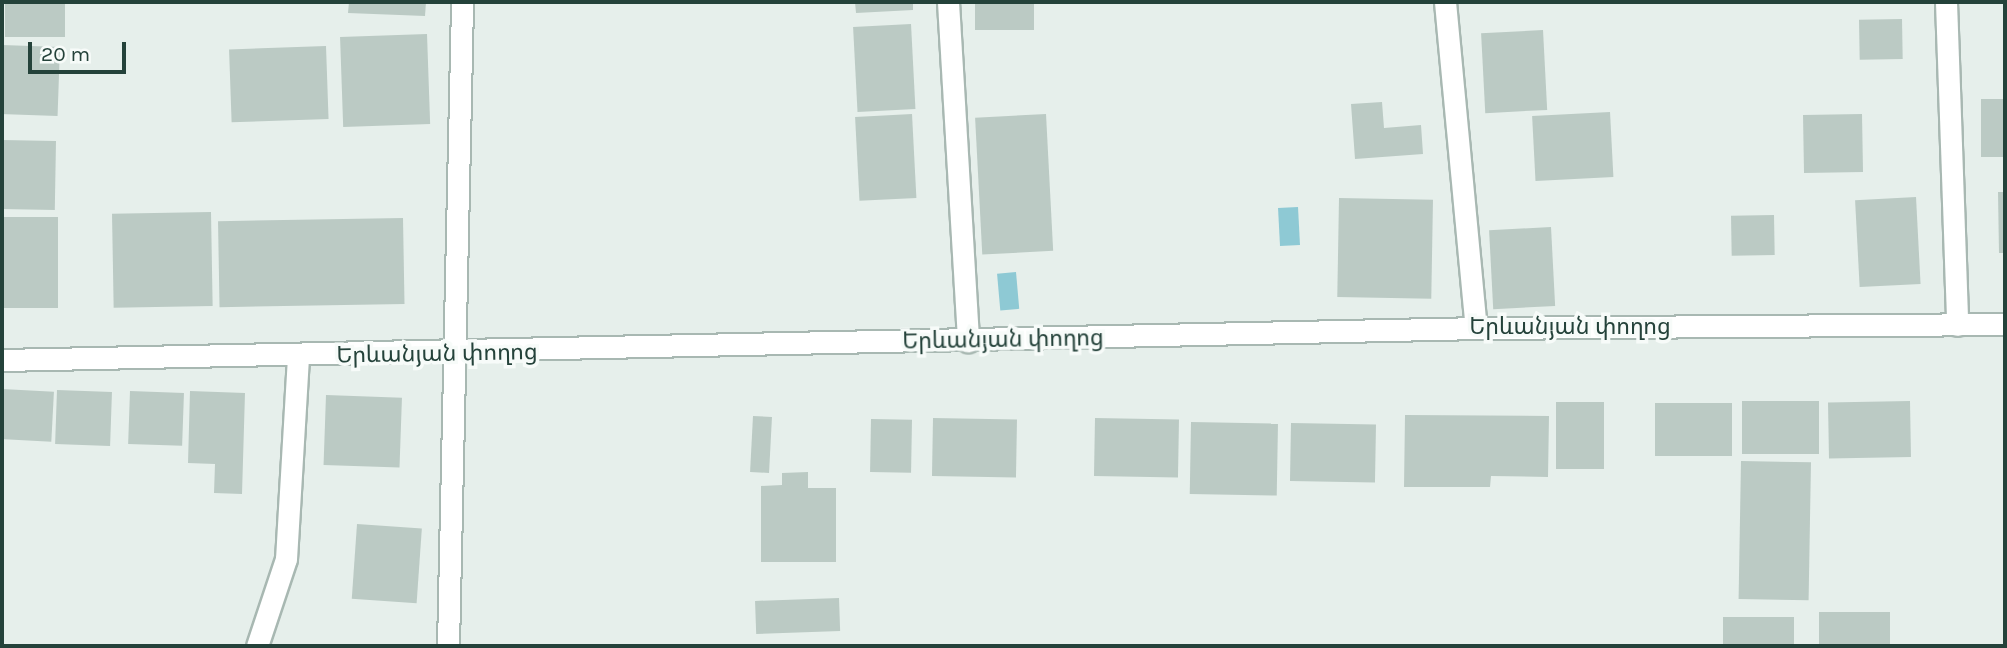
<!DOCTYPE html>
<meta charset="utf-8">
<style>
body{margin:0}
#map{position:relative;width:2007px;height:648px;overflow:hidden;background:#e6efeb;font-family:Karla,"Noto Sans Armenian",sans-serif}
div>[style]{position:absolute}
.water>*{inset:0;background:#8ec9d4;transform-origin:0 0}
.building>*{inset:0;background:#bbcac4;transform-origin:0 0}
.roads{filter:drop-shadow(2px 0 #a8b8b2) drop-shadow(-2px 0 #a8b8b2) drop-shadow(0 2px #a8b8b2) drop-shadow(0 -2px #a8b8b2)}
.street>*{height:21px;margin:-10.5px;padding:0 10.5px;transform-origin:10.5px;border-radius:10.5px;background:#fff}
.secondary>*{height:21px;margin:-10.5px;padding:0 10.5px;transform-origin:10.5px;border-radius:10.5px;background:#fff}
span{translate:-50% -50%;white-space:nowrap;text-align:center;line-height:1.15;-webkit-text-stroke:7px #f7fbf9;paint-order:stroke}
.street-label{font-size:23px;color:#24423a}
.frame{position:absolute;inset:0;border:4px solid #24423a;pointer-events:none}
.scale{position:absolute;left:28px;top:42px;width:98px;height:32px;box-sizing:border-box;border:4px solid #24423a;border-top:0;padding-left:9px;font-size:21px;line-height:24px;white-space:nowrap;color:#24423a;-webkit-text-stroke:5px #f7fbf9;paint-order:stroke}
</style>
<div id="map">
<div class="water">
<div style="left:1298px;top:207px;width:38px;height:20px;rotate:87deg"></div>
<div style="left:1016px;top:272px;width:37px;height:19px;rotate:85deg"></div>
</div>
<div class="building">
<div style="left:5px;top:2px;width:60px;height:35px"></div>
<div style="clip-path:polygon(349px 2px,426px 2px,425px 16px,348px 13px)"></div>
<div style="clip-path:polygon(855px 2px,913px 2px,913px 10px,856px 13px)"></div>
<div style="left:975px;top:2px;width:59px;height:28px"></div>
<div style="left:1902px;top:19px;width:40px;height:43px;rotate:89deg"></div>
<div style="left:911px;top:24px;width:85px;height:58px;rotate:87deg"></div>
<div style="left:1543px;top:30px;width:80px;height:62px;rotate:87deg"></div>
<div style="left:427px;top:34px;width:90px;height:87px;rotate:88deg"></div>
<div style="left:2px;top:45px;width:58px;height:69px;rotate:2deg"></div>
<div style="left:326px;top:46px;width:73px;height:97px;rotate:88deg"></div>
<div style="left:2005px;top:99px;width:58px;height:24px;rotate:90deg"></div>
<div style="clip-path:polygon(1382px 102px,1384px 128px,1421px 125px,1423px 154px,1355px 159px,1351px 104px)"></div>
<div style="left:1610px;top:112px;width:65px;height:78px;rotate:87deg"></div>
<div style="left:912px;top:114px;width:84px;height:57px;rotate:87deg"></div>
<div style="left:1046px;top:114px;width:137px;height:71px;rotate:87deg"></div>
<div style="left:1862px;top:114px;width:58px;height:59px;rotate:89deg"></div>
<div style="left:2px;top:140px;width:54px;height:69px;rotate:1deg"></div>
<div style="clip-path:polygon(1998px 192px,2005px 192px,2005px 253px,1999px 253px)"></div>
<div style="left:1916px;top:197px;width:87px;height:61px;rotate:87deg"></div>
<div style="left:1339px;top:198px;width:94px;height:99px;rotate:1deg"></div>
<div style="left:211px;top:212px;width:94px;height:99px;rotate:89deg"></div>
<div style="left:1774px;top:215px;width:40px;height:43px;rotate:89deg"></div>
<div style="left:2px;top:217px;width:56px;height:91px"></div>
<div style="left:403px;top:218px;width:86px;height:185px;rotate:89deg"></div>
<div style="left:1551px;top:227px;width:79px;height:62px;rotate:87deg"></div>
<div style="left:2px;top:389px;width:52px;height:50px;rotate:3deg"></div>
<div style="left:57px;top:390px;width:55px;height:54px;rotate:2deg"></div>
<div style="left:130px;top:391px;width:54px;height:53px;rotate:2deg"></div>
<div style="clip-path:polygon(190px 391px,245px 393px,242px 494px,214px 493px,215px 464px,188px 463px)"></div>
<div style="left:326px;top:395px;width:76px;height:70px;rotate:2deg"></div>
<div style="left:1742px;top:401px;width:77px;height:53px"></div>
<div style="left:1910px;top:401px;width:56px;height:82px;rotate:89deg"></div>
<div style="left:1556px;top:402px;width:48px;height:67px"></div>
<div style="left:1655px;top:403px;width:77px;height:53px"></div>
<div style="clip-path:polygon(1405px 415px,1549px 416px,1548px 477px,1491px 476px,1490px 487px,1404px 487px)"></div>
<div style="left:753px;top:416px;width:19px;height:56px;rotate:3deg"></div>
<div style="left:933px;top:418px;width:84px;height:58px;rotate:1deg"></div>
<div style="left:1095px;top:418px;width:84px;height:58px;rotate:1deg"></div>
<div style="left:871px;top:419px;width:41px;height:53px;rotate:1deg"></div>
<div style="left:1191px;top:422px;width:87px;height:72px;rotate:1deg"></div>
<div style="left:1291px;top:423px;width:85px;height:58px;rotate:1deg"></div>
<div style="left:1741px;top:461px;width:70px;height:138px;rotate:1deg"></div>
<div style="clip-path:polygon(808px 472px,808px 488px,836px 488px,836px 562px,761px 562px,761px 486px,782px 485px,782px 473px)"></div>
<div style="left:357px;top:524px;width:65px;height:75px;rotate:4deg"></div>
<div style="left:839px;top:598px;width:33px;height:84px;rotate:88deg"></div>
<div style="left:1819px;top:612px;width:71px;height:34px"></div>
<div style="left:1723px;top:617px;width:71px;height:29px"></div>
</div>
<div class="roads">
<div class="street">
<div style="left:948px;top:2px;width:340px;rotate:86.6deg"></div>
<div style="left:1445px;top:2px;width:327px;rotate:84.6deg"></div>
<div style="left:1946px;top:2px;width:323px;rotate:88deg"></div>
<div style="left:257px;top:646px;width:92px;rotate:-71.6deg"></div>
<div style="left:286px;top:559px;width:203px;rotate:-86.6deg"></div>
<div style="left:448px;top:646px;width:644px;rotate:-88.75deg"></div>
</div>
<div class="secondary">
<div style="left:2px;top:360px;width:1474px;rotate:-1.24deg"></div>
<div style="left:1476px;top:328px;width:529px;rotate:-0.43deg"></div>
</div>
</div>
<div class="street-label">
<span style="left:1570px;top:327px">Երևանյան փողոց</span>
<span style="left:1003px;top:340px;rotate:-1deg">Երևանյան փողոց</span>
<span style="left:437px;top:354px;rotate:-1deg">Երևանյան փողոց</span>
</div>
<div class="frame"></div>
<div class="scale">20 m</div>
</div>
